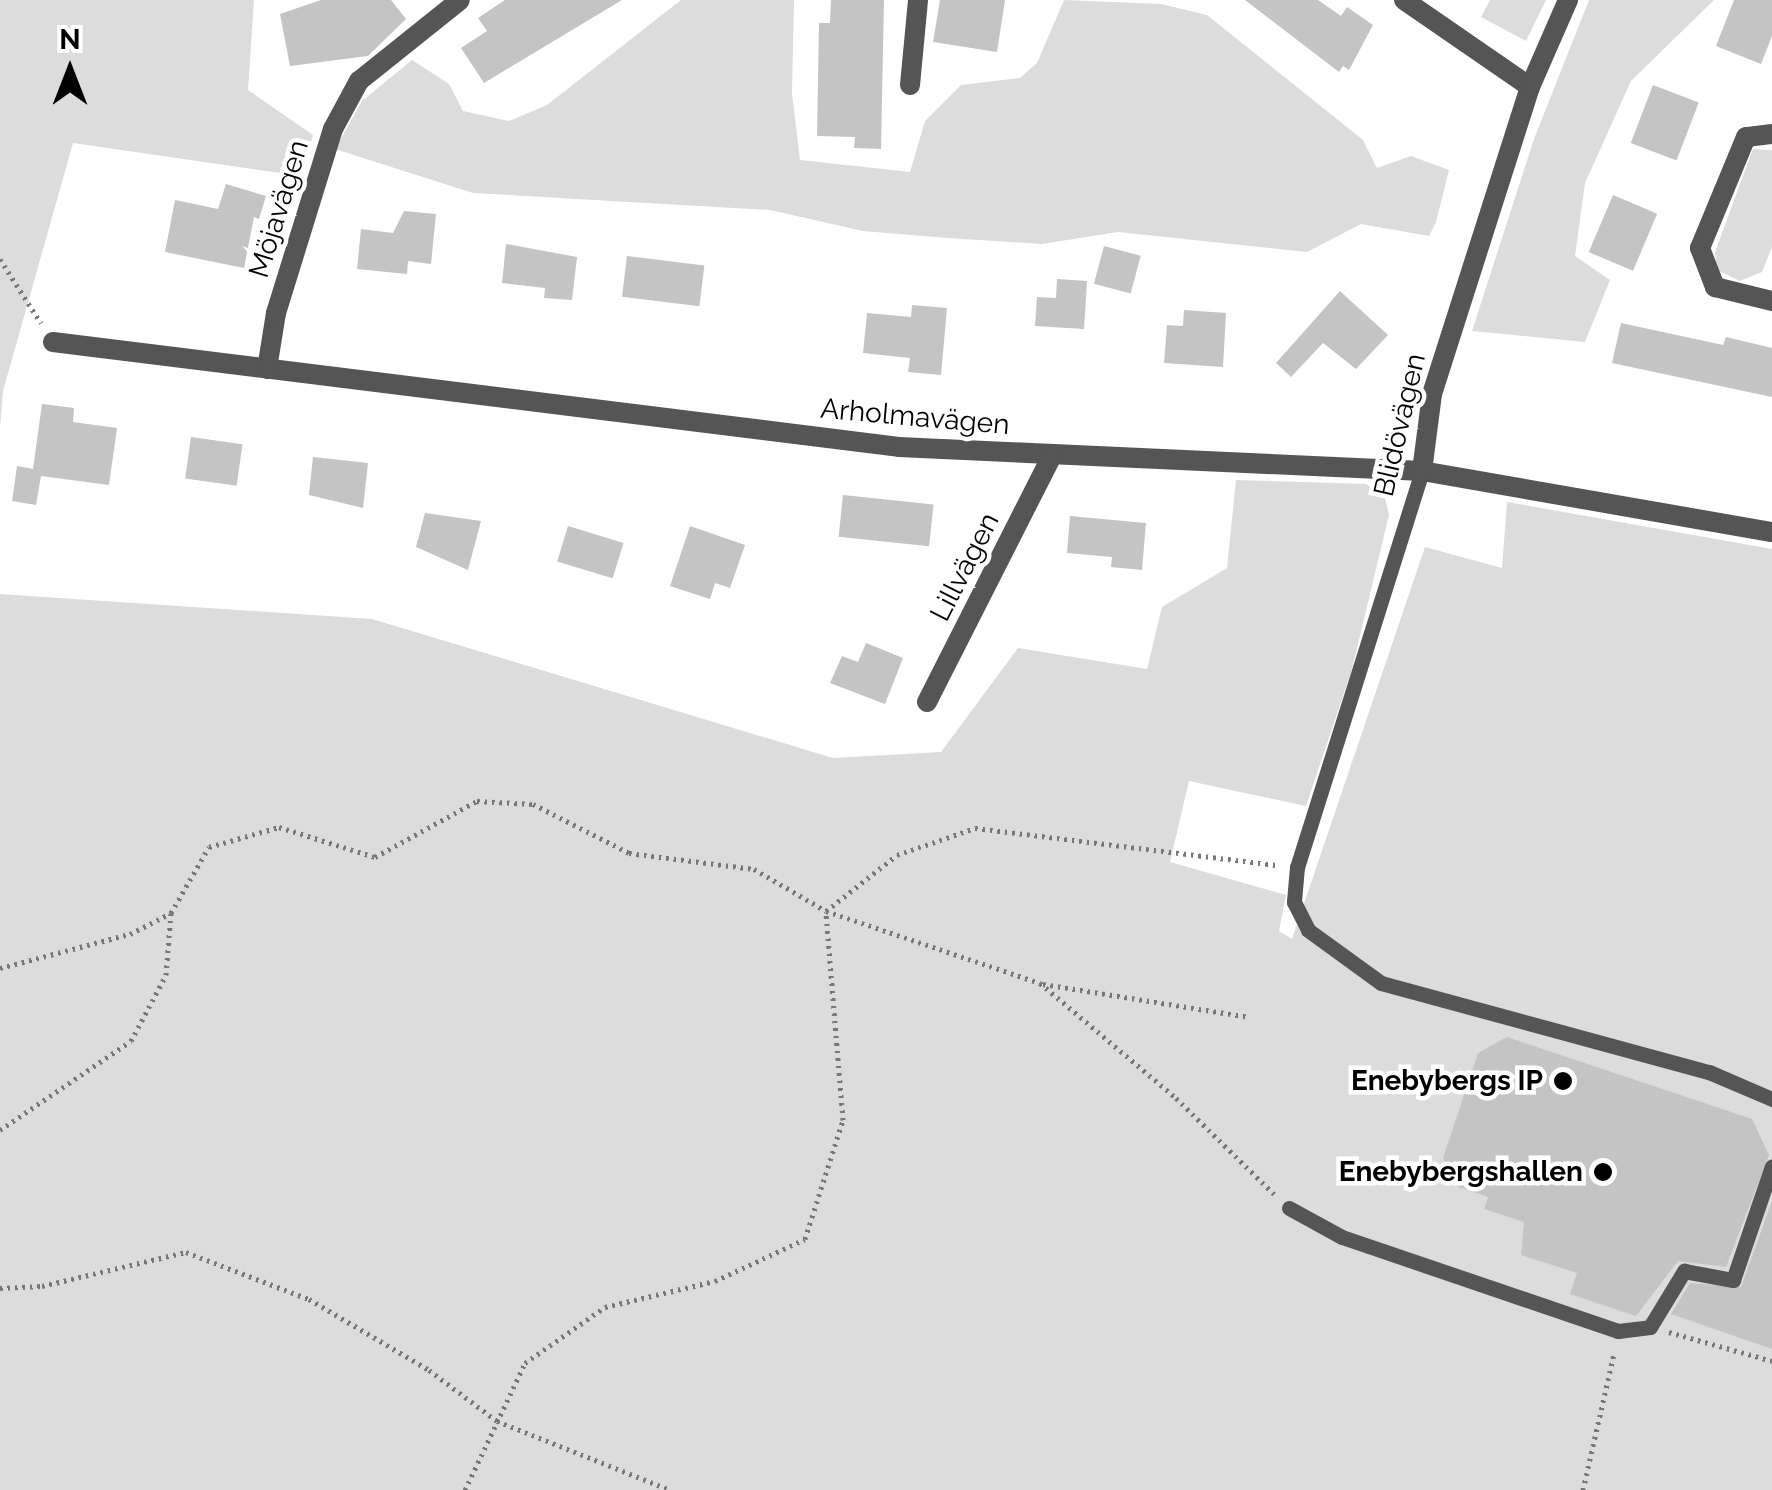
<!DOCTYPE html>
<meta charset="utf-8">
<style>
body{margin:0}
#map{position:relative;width:1772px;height:1490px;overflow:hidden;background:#fff;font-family:Raleway,sans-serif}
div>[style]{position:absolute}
.green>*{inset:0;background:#dcdcdc}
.building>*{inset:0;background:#c4c4c4;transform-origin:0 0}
.path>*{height:5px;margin-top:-2.5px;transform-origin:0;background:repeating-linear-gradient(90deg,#777 0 2.5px,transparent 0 7.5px)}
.lane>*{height:15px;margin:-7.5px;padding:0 7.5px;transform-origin:7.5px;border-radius:7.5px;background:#555}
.street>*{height:20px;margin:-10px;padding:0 10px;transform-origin:10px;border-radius:10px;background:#555}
.dots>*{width:28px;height:28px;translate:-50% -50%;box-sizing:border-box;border:5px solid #fff;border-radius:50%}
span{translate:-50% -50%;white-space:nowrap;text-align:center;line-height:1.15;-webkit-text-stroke:9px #fff;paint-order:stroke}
.street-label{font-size:28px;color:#000}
.poi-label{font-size:28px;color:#000;font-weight:700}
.right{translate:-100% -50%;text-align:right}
.north{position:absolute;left:20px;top:20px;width:100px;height:100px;-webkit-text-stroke:8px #fff;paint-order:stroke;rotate:0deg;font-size:28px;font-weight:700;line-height:40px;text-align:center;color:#000}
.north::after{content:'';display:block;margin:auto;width:35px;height:45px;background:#000;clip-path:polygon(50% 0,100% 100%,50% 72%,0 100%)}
</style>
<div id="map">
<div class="green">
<div style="clip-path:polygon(0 0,254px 0,248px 90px,313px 135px,301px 176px,73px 143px,3px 391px,0 428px)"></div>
<div style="clip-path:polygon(681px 0,794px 0,792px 93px,800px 160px,910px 172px,925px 121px,961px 85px,1020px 78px,1037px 63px,1064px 0,1161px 4px,1207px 15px,1363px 140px,1377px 168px,1411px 156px,1449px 170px,1436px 222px,1429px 236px,1361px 224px,1307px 252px,1118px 232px,1042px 244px,947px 238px,863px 231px,770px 210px,473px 193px,335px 149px,362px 101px,412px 60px,449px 84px,463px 111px,509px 121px,547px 105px)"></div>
<div style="clip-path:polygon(1490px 0,1546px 0,1526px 41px,1481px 17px)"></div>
<div style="clip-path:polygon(1589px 0,1714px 0,1631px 81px,1585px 183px,1575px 256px,1610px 280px,1585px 342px,1472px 331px,1534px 139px)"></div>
<div style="clip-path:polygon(1753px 149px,1772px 150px,1772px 247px,1762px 272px,1740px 281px,1717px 270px,1715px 252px)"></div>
<div style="clip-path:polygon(1236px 480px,1366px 484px,1385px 498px,1389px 515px,1352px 669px,1306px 806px,1189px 781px,1170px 862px,1286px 895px,1279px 931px,1292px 939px,1425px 547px,1502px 568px,1507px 502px,1772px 549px,1772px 1490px,0 1490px,0 594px,372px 619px,833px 758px,941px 752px,1018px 648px,1147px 669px,1162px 607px,1227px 568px)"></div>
</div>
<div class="building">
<div style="clip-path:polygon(321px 0,391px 0,406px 19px,368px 56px,290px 66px,280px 14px)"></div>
<div style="clip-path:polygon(505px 0,622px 0,484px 83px,461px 48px,487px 31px,478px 18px)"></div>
<div style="clip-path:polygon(831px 0,884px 0,881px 149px,854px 148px,855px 137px,817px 136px,819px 23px,830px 23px)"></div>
<div style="clip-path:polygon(940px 0,1005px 0,997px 52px,933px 42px)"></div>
<div style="clip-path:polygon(1245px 0,1318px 0,1341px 16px,1347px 7px,1373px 25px,1349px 70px,1343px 66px,1339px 72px)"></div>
<div style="clip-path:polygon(1734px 0,1772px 0,1772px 36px,1761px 64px,1716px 46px)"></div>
<div style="left:1653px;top:85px;width:49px;height:62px;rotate:21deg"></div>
<div style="clip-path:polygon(226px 184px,266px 196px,259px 219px,254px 217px,244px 268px,165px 252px,175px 200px,218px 209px)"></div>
<div style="left:1613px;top:195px;width:48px;height:62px;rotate:23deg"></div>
<div style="clip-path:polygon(404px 211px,436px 214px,431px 264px,408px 261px,407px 274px,357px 269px,361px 229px,393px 233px)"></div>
<div style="clip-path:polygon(506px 244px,577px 257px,572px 300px,544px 298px,545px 288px,502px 283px)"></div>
<div style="left:1104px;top:246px;width:38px;height:39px;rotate:15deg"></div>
<div style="left:627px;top:256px;width:78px;height:41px;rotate:7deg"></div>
<div style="clip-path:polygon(1057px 279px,1087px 281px,1084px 329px,1035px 326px,1037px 297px,1056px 298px)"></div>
<div style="clip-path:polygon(1340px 291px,1388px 335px,1356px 369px,1323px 343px,1291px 377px,1276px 363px)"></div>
<div style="clip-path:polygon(912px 305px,947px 308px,941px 375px,908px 372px,910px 358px,863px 353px,867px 313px,911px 317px)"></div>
<div style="clip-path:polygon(1184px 310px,1226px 313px,1223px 367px,1164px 363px,1167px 325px,1183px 326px)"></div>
<div style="clip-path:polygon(1621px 323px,1723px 345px,1726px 337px,1772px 348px,1772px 397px,1612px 363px)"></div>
<div style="clip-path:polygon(42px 404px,74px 408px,73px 422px,117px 428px,109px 485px,41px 476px,36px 505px,12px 501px,17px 466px,33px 469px)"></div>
<div style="left:191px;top:437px;width:52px;height:42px;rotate:8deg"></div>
<div style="clip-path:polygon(313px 457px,368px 463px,363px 508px,309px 495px)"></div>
<div style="left:843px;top:495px;width:91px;height:42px;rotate:6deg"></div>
<div style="clip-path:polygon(425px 513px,481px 521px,468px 570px,416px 547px)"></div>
<div style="clip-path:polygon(1070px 516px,1146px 523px,1142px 570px,1111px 567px,1112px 557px,1067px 553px)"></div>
<div style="left:568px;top:526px;width:58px;height:37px;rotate:17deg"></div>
<div style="clip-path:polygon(690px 526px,745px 545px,730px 588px,715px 583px,710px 599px,670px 586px)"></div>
<div style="clip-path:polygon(866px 643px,903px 658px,885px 704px,830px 683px,842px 656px,858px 662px)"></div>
<div style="clip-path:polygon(1507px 1037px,1752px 1119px,1769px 1155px,1726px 1267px,1678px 1261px,1636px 1316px,1570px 1294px,1577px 1273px,1521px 1255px,1524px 1222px,1484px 1209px,1488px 1197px,1459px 1187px,1443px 1158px,1478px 1053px)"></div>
<div style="clip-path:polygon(1772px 1201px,1772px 1349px,1671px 1314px,1690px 1283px,1741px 1287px)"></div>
</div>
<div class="path">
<div style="left:0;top:259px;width:76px;rotate:57.4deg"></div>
<div style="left:826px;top:911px;width:90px;rotate:-38.3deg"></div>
<div style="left:897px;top:855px;width:83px;rotate:-19.1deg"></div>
<div style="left:975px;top:828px;width:303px;rotate:7deg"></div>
<div style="left:0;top:968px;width:134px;rotate:-14.7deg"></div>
<div style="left:130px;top:934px;width:46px;rotate:-27.1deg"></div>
<div style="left:1043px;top:984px;width:209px;rotate:9.1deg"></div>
<div style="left:0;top:1130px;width:158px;rotate:-34.2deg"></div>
<div style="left:131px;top:1041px;width:75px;rotate:-62.1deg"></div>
<div style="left:166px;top:975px;width:62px;rotate:-85.4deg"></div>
<div style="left:171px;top:913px;width:76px;rotate:-60.1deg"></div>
<div style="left:209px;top:847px;width:73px;rotate:-15.9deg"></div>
<div style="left:279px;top:827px;width:101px;rotate:17.4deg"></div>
<div style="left:375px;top:857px;width:116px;rotate:-28.8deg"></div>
<div style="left:477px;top:801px;width:56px;rotate:3.1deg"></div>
<div style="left:533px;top:804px;width:108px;rotate:27deg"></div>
<div style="left:629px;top:853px;width:126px;rotate:7.3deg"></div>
<div style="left:754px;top:869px;width:83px;rotate:30.3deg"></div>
<div style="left:826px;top:911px;width:226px;rotate:18.6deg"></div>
<div style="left:1040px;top:983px;width:178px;rotate:40.2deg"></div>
<div style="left:1176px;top:1098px;width:139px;rotate:44.4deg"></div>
<div style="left:0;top:1288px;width:42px;rotate:-2.7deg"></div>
<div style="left:42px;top:1286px;width:148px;rotate:-13.3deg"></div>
<div style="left:186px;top:1252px;width:132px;rotate:20.9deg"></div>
<div style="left:309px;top:1299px;width:139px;rotate:30.6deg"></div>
<div style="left:429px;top:1370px;width:85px;rotate:36.9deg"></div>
<div style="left:497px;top:1421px;width:186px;rotate:21.7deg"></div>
<div style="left:1669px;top:1332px;width:107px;rotate:15.7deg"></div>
<div style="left:465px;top:1490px;width:140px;rotate:-64.7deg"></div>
<div style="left:525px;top:1363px;width:98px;rotate:-35deg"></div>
<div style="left:605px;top:1307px;width:113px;rotate:-13.3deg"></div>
<div style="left:715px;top:1281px;width:99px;rotate:-25deg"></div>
<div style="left:805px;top:1239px;width:125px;rotate:-72.3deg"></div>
<div style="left:843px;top:1120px;width:210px;rotate:-94.7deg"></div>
<div style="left:1583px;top:1490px;width:139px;rotate:-77.2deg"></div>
</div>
<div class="lane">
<div style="left:1422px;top:471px;width:415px;rotate:107.5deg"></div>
<div style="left:1297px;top:867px;width:35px;rotate:95deg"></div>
<div style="left:1294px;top:902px;width:31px;rotate:63deg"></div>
<div style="left:1308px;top:930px;width:90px;rotate:36deg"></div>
<div style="left:1381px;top:983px;width:340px;rotate:15.2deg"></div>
<div style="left:1709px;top:1072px;width:69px;rotate:23.2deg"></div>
<div style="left:1289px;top:1208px;width:60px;rotate:28.7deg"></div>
<div style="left:1342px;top:1237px;width:292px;rotate:18.8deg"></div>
<div style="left:1618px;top:1331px;width:32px;rotate:-7deg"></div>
<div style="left:1650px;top:1327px;width:66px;rotate:-58.7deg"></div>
<div style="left:1684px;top:1271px;width:50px;rotate:10.4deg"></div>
<div style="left:1733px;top:1280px;width:120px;rotate:-71.1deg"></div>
</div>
<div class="street">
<div style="left:1404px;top:0;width:153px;rotate:34.6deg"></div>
<div style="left:910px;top:85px;width:85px;rotate:-84.6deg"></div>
<div style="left:1772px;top:134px;width:26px;rotate:173deg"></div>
<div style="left:1746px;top:137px;width:120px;rotate:112.5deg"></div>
<div style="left:1700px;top:248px;width:42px;rotate:69deg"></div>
<div style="left:1715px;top:287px;width:59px;rotate:13.8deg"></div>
<div style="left:53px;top:342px;width:852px;rotate:7.07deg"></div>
<div style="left:899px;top:447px;width:524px;rotate:2.63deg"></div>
<div style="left:1422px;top:471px;width:355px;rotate:9.9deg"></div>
<div style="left:267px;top:369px;width:57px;rotate:-80.9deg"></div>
<div style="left:276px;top:313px;width:193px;rotate:-72.8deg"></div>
<div style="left:333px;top:129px;width:55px;rotate:-61.6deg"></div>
<div style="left:359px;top:81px;width:129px;rotate:-38.7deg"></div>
<div style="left:1422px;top:471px;width:78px;rotate:-82.6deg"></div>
<div style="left:1432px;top:394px;width:322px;rotate:-72.3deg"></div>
<div style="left:1530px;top:87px;width:95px;rotate:-66.4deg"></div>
<div style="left:927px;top:702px;width:276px;rotate:-63.1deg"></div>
</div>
<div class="dots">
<div style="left:1563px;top:1081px;background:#000"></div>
<div style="left:1603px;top:1172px;background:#000"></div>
</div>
<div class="street-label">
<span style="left:279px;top:209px;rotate:-73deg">Möjavägen</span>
<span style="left:915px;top:417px;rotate:5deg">Arholmavägen</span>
<span style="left:1400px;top:425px;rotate:-77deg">Blidövägen</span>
<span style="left:965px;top:567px;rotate:-63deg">Lillvägen</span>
</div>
<div class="poi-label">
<span class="right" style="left:1543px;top:1081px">Enebybergs IP</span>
<span class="right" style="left:1583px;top:1172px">Enebybergshallen</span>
</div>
<div class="north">N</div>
</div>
